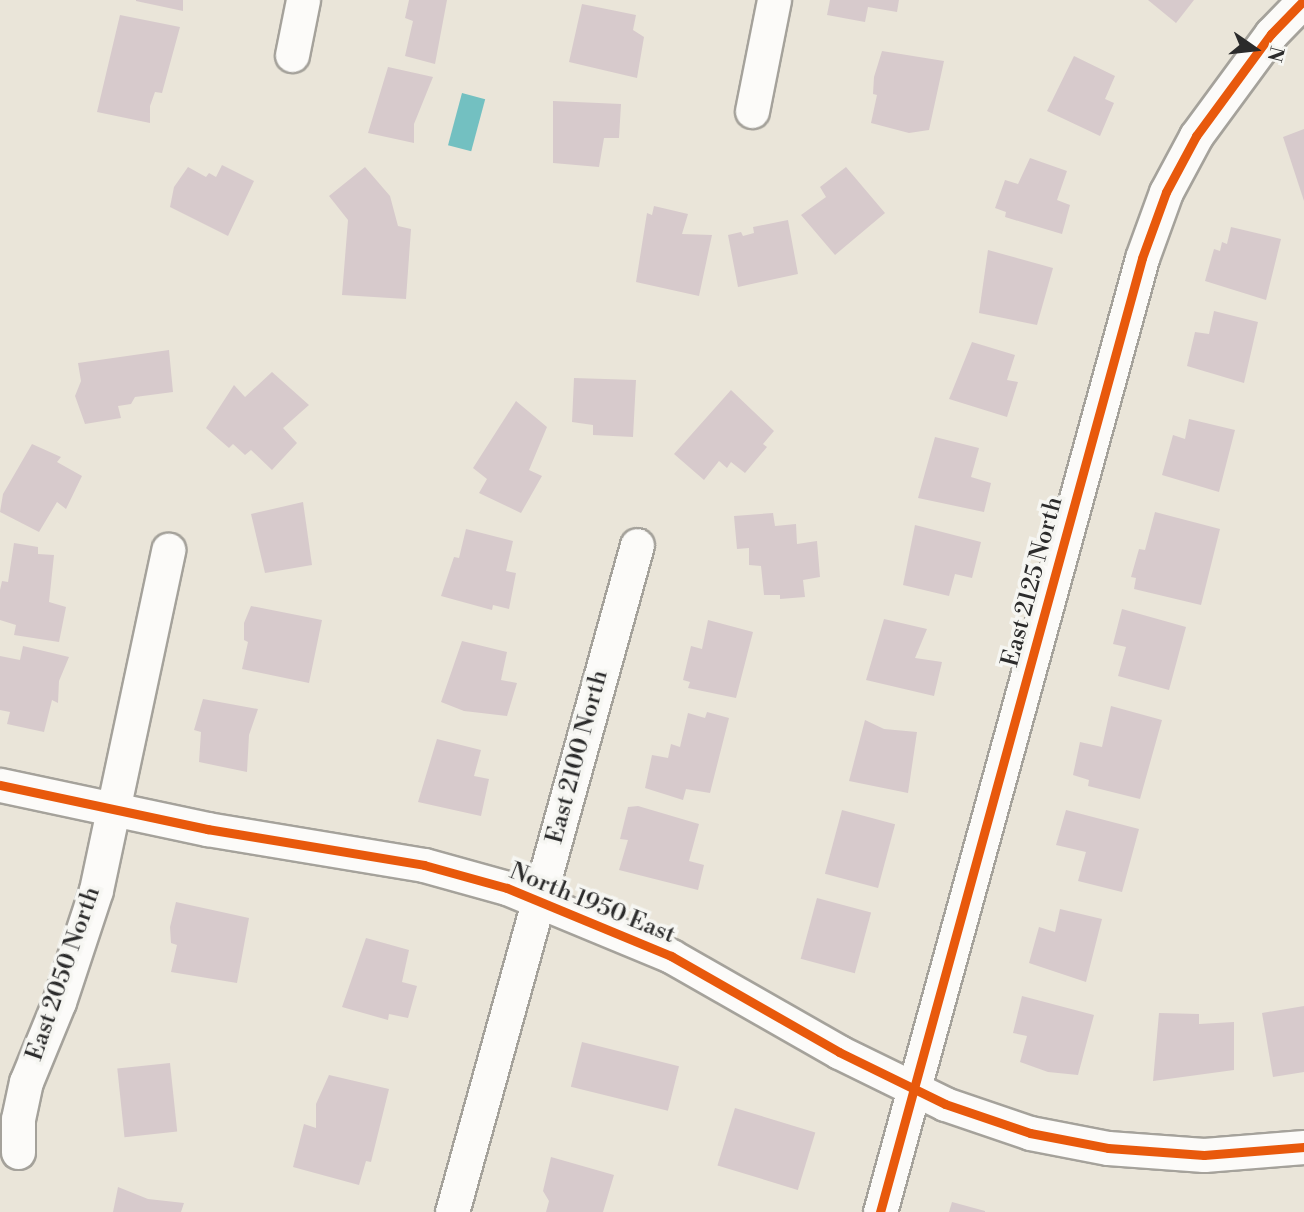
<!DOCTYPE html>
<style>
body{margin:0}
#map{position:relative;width:1304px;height:1212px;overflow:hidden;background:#eae5d9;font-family:"Libre Bodoni",serif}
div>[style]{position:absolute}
.water>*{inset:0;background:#73c0c1;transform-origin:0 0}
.building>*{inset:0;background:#d7cacc;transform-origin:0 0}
.roads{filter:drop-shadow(2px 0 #a5a29b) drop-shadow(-2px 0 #a5a29b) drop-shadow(0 2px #a5a29b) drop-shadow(0 -2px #a5a29b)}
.minor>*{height:33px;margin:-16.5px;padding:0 16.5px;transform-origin:16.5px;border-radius:16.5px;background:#fcfbf9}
.cycleway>*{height:9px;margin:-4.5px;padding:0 4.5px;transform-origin:4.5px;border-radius:4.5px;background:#e8590c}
span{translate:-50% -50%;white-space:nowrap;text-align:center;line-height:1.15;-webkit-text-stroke:7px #f6f6f2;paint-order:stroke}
.street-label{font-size:24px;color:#2b2b2b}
.north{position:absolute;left:1220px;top:14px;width:70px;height:70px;-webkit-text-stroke:5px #f6f6f2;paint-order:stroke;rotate:104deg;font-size:19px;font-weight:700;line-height:28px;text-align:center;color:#2b2b2b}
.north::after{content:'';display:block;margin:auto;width:24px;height:32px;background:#2b2b2b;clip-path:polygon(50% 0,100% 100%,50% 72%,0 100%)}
</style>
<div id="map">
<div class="water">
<div style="left:462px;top:93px;width:24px;height:54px;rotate:15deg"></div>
</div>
<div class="building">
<div style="clip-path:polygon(136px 0,183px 0,183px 11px,136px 1px)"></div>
<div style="clip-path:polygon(409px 0,447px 0,435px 64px,405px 56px,413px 21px,405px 18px)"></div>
<div style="clip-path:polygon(830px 0,899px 0,897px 12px,868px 7px,865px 22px,827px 15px)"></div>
<div style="clip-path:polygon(1148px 0,1194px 0,1176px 23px)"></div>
<div style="clip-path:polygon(582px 4px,636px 15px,633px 30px,644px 37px,637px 78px,569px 62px)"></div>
<div style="clip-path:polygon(120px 15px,180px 27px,162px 93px,155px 92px,150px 106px,150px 123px,97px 112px)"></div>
<div style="clip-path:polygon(882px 51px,944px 61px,929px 130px,909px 133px,871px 123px,877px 95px,873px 94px,874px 77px)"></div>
<div style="clip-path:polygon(1074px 56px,1115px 76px,1105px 99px,1114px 103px,1100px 136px,1047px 111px)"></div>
<div style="clip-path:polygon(388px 67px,433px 77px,414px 124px,414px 143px,368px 133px)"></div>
<div style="clip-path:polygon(553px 101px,621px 104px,619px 138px,604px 138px,599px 167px,553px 163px)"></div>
<div style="clip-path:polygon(1304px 129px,1304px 201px,1283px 137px)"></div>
<div style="clip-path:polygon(1030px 158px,1067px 171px,1057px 200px,1070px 205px,1062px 234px,1005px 217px,1006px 212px,995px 208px,1005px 180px,1018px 184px)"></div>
<div style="clip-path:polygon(222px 165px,254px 181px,228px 236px,170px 207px,174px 187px,188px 167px,206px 177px,209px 173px,216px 177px)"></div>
<div style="clip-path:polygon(365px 167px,390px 196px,398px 226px,411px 229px,406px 299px,342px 295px,348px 220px,329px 196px)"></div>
<div style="clip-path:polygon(846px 167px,885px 213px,835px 255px,801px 215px,826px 197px,820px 187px)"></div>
<div style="clip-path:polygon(654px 206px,688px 214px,682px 234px,712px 235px,699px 296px,636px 282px,647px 213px,652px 215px)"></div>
<div style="clip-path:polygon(788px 220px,798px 274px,738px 287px,728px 235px,741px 232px,743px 236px,754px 233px,753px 227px)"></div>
<div style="clip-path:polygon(1231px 227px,1281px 239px,1266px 300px,1205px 281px,1214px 249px,1220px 251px,1222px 242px,1227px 244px)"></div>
<div style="clip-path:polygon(988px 250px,1053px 268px,1037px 325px,979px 313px)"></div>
<div style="clip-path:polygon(1214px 311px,1258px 322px,1244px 383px,1187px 366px,1195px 332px,1209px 334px)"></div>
<div style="clip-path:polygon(972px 342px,1015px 355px,1007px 380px,1018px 382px,1007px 417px,949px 399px)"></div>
<div style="clip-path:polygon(169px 350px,173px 392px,135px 397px,131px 404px,118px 406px,121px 418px,85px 424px,75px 396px,81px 381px,78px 363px)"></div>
<div style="clip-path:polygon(272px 372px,309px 405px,283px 428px,297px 443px,272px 470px,251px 450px,245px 455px,233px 444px,229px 448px,206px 428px,234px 385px,245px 397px)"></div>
<div style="clip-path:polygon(574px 378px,636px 380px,633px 437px,593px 435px,593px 425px,572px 422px)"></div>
<div style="clip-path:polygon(731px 390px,774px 431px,763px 444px,767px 447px,745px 473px,731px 462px,727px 468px,719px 461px,704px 480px,674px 454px)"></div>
<div style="clip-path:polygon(516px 401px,547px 427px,529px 470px,542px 476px,521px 513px,479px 493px,487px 479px,473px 468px)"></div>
<div style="clip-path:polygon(1189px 419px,1235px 430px,1219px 492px,1162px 475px,1173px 435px,1185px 439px)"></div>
<div style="clip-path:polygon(935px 437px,979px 448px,971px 477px,991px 483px,984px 512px,918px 498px)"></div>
<div style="clip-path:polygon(32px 444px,61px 457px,57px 462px,82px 476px,66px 509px,57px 502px,39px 532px,0 512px,3px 494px)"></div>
<div style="clip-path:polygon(303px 502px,312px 565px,265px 573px,251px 514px)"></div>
<div style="clip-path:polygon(1155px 512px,1220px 529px,1201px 605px,1134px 589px,1136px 578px,1131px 577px,1139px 549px,1145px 550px)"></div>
<div style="clip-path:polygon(773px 513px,775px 526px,796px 524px,797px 544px,817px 541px,820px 577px,803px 580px,805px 597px,780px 599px,780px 595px,764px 595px,761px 566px,749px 565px,749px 548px,737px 549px,734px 516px)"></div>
<div style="clip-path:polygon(915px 525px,981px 542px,972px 578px,955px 574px,949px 596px,903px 585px)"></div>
<div style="clip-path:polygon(466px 529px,513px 541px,506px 571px,516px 573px,509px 609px,493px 605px,492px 610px,441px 596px,454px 557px,459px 558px)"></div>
<div style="clip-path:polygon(14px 543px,38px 547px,38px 554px,54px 555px,49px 602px,66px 607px,59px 642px,14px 635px,16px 625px,0 620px,0 590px,2px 581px,8px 582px)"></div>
<div style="clip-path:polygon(251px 606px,322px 620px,309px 683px,242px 669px,248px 642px,244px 640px,244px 623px)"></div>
<div style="clip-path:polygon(1122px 609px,1186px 627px,1169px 690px,1118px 676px,1126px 647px,1113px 644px)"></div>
<div style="clip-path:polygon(884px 619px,927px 629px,915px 658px,942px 662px,934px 696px,866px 680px)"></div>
<div style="clip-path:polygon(708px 620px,753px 632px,736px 698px,688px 688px,690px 682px,683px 680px,691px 646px,702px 649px)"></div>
<div style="clip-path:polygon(462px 641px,507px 652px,501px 680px,517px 683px,507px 716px,464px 711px,441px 702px)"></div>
<div style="clip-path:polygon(23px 646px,69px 657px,59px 681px,58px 703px,52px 700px,44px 732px,7px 724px,10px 712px,0 710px,0 656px,20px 660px)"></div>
<div style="clip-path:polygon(203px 699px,258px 709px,249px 735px,247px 772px,199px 762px,201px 732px,194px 730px)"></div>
<div style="clip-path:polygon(1111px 706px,1162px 720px,1140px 799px,1088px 786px,1089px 780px,1073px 775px,1080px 742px,1102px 747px)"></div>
<div style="clip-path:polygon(707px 712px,729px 718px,710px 793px,686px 789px,683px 800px,645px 788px,652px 755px,668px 758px,671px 744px,680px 747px,688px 713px,705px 718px)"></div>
<div style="clip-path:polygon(865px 720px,884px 729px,917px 732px,908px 793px,849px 781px)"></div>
<div style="clip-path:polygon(437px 739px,481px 750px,474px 776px,489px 779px,481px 816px,418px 802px)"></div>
<div style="clip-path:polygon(638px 806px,699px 824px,689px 861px,704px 865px,698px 890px,619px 870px,628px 840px,620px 839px,628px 807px)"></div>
<div style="left:842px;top:810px;width:55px;height:66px;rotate:15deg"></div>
<div style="clip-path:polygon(1066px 810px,1139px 829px,1122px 892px,1078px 881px,1086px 852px,1056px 845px)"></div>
<div style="left:817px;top:898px;width:56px;height:63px;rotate:15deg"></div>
<div style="clip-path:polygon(176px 902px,249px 918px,237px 983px,171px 972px,177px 945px,171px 943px,170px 927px)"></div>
<div style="clip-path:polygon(1060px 909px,1102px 919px,1086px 982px,1029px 963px,1039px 927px,1055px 932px)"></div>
<div style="clip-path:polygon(366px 938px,409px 950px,402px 982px,417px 986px,408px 1018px,389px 1014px,388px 1020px,342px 1007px)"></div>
<div style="clip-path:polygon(1022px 996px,1094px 1015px,1078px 1075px,1048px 1072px,1020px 1062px,1027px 1036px,1013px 1033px)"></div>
<div style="clip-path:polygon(1304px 1006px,1304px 1072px,1273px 1077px,1262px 1013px)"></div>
<div style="clip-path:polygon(1159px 1013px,1199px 1014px,1199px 1024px,1234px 1022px,1234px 1070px,1153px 1081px)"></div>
<div style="left:582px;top:1042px;width:100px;height:46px;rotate:14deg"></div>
<div style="left:170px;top:1063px;width:69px;height:53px;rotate:84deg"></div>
<div style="clip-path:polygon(329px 1075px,389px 1089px,371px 1162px,366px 1161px,359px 1185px,293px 1167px,304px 1124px,316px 1128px,316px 1104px)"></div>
<div style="left:735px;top:1108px;width:84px;height:60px;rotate:17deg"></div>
<div style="clip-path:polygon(551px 1157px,614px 1175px,603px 1212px,546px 1212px,549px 1201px,543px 1191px)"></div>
<div style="clip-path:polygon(118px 1187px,148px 1199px,184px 1203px,181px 1212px,113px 1212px)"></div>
<div style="clip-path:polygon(952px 1202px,985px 1211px,985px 1212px,949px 1212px)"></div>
</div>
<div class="roads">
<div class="minor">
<div style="left:292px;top:55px;width:56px;rotate:-78.7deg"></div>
<div style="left:752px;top:111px;width:113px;rotate:-78.8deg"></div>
<div style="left:0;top:785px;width:212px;rotate:12deg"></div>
<div style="left:207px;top:829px;width:220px;rotate:9.4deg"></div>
<div style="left:424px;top:865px;width:86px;rotate:15.5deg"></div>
<div style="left:507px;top:888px;width:178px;rotate:22.5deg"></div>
<div style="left:671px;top:956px;width:193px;rotate:29.7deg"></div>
<div style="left:839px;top:1052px;width:118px;rotate:26.1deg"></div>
<div style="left:945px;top:1104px;width:90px;rotate:18.8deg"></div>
<div style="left:1030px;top:1133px;width:79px;rotate:10.9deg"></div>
<div style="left:1108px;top:1148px;width:96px;rotate:4.2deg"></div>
<div style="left:1204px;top:1155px;width:100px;rotate:-4.6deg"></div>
<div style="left:18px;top:1152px;width:33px;rotate:-90deg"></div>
<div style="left:18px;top:1119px;width:38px;rotate:-78deg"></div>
<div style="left:26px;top:1082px;width:87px;rotate:-67.6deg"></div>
<div style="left:59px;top:1002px;width:118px;rotate:-71.7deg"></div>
<div style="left:96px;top:890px;width:348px;rotate:-78deg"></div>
<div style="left:452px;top:1212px;width:692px;rotate:-74.5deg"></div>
<div style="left:880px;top:1212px;width:989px;rotate:-74.64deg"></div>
<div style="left:1142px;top:258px;width:70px;rotate:-70deg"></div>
<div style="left:1166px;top:192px;width:64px;rotate:-61.8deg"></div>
<div style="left:1196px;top:136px;width:127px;rotate:-53.7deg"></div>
<div style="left:1271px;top:34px;width:47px;rotate:-45.9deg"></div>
</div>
</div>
<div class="cycleway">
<div style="left:0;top:785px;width:212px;rotate:12deg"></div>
<div style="left:207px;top:829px;width:220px;rotate:9.4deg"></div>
<div style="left:424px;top:865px;width:86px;rotate:15.5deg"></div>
<div style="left:507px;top:888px;width:178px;rotate:22.5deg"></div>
<div style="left:671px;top:956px;width:193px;rotate:29.7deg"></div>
<div style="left:839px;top:1052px;width:118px;rotate:26.1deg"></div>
<div style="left:945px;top:1104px;width:90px;rotate:18.8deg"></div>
<div style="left:1030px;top:1133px;width:79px;rotate:10.9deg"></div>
<div style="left:1108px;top:1148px;width:96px;rotate:4.2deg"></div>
<div style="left:1204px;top:1155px;width:100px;rotate:-4.6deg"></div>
<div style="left:880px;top:1212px;width:989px;rotate:-74.64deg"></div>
<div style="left:1142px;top:258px;width:70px;rotate:-70deg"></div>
<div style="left:1166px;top:192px;width:64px;rotate:-61.8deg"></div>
<div style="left:1196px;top:136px;width:127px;rotate:-53.7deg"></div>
<div style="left:1271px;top:34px;width:47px;rotate:-45.9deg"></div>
</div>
<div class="street-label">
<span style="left:1033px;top:582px;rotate:-75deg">East 2125 North</span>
<span style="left:578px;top:757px;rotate:-75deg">East 2100 North</span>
<span style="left:592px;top:904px;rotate:22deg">North 1950 East</span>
<span style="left:64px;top:974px;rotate:-71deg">East 2050 North</span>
</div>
<div class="north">N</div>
</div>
